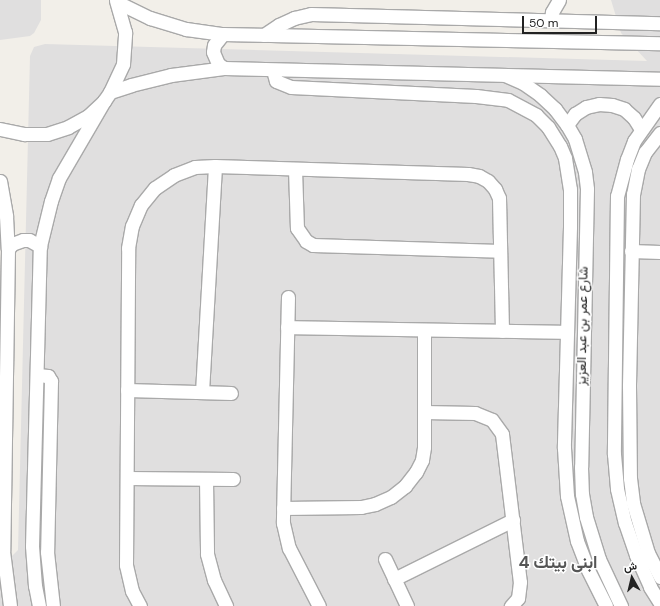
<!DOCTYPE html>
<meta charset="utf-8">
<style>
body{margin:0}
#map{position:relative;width:660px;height:606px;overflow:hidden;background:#f2efe9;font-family:"DM Sans",Vazirmatn,sans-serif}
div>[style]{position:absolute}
.residential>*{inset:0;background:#e0dfdf}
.roads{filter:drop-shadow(1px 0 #a9a9a9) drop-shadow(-1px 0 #a9a9a9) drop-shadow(0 1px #a9a9a9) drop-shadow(0 -1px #a9a9a9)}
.minor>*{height:13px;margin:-6.5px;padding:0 6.5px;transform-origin:6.5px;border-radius:6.5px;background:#fff}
span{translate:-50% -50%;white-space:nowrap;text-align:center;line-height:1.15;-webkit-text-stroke:3px #fff;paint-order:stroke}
.street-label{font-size:13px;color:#222}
.district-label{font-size:17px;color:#555;font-weight:700}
.north{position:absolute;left:612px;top:558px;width:40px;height:40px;-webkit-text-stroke:3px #fff;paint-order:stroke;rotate:352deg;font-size:11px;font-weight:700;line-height:16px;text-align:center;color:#222}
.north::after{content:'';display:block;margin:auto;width:14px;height:18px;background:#222;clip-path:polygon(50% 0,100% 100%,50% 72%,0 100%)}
.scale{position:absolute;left:522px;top:16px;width:75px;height:18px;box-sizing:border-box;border:2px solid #222;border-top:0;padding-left:5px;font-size:12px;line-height:14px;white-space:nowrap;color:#222;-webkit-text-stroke:3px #fff;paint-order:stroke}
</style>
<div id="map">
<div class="residential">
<div style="clip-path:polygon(0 0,41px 0,41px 20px,34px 33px,30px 36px,0 40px)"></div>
<div style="clip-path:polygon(611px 0,660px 0,660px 606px,0 606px,0 568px,18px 550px,30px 56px,34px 47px,45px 44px,647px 61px,621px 33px)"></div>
</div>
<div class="roads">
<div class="minor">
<div style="left:117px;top:2px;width:37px;rotate:26deg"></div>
<div style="left:150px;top:18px;width:38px;rotate:17deg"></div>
<div style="left:186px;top:29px;width:37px;rotate:8deg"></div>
<div style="left:223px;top:34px;width:437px;rotate:1.2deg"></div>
<div style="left:551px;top:20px;width:8px;rotate:-83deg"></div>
<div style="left:552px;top:12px;width:14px;rotate:-60deg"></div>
<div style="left:223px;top:34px;width:14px;rotate:129deg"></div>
<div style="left:214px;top:45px;width:7px;rotate:98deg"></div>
<div style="left:213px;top:52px;width:13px;rotate:67deg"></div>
<div style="left:218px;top:64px;width:7px;rotate:34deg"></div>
<div style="left:264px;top:35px;width:18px;rotate:-34deg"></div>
<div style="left:279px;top:25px;width:17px;rotate:-25deg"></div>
<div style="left:294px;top:18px;width:17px;rotate:-13deg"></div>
<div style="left:311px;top:14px;width:349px;rotate:1.5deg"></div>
<div style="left:273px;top:70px;width:11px;rotate:75deg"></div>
<div style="left:276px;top:81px;width:16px;rotate:22deg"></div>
<div style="left:291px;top:87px;width:185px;rotate:2.8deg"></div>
<div style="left:476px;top:96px;width:32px;rotate:7deg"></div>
<div style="left:508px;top:100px;width:32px;rotate:28deg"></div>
<div style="left:536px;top:115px;width:17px;rotate:45deg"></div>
<div style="left:548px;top:127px;width:22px;rotate:58deg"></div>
<div style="left:560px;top:146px;width:13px;rotate:67deg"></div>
<div style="left:565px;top:158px;width:31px;rotate:81deg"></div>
<div style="left:570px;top:189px;width:38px;rotate:90deg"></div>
<div style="left:570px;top:227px;width:221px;rotate:91.6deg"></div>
<div style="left:564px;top:448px;width:48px;rotate:86.4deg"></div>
<div style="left:567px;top:496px;width:46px;rotate:77.5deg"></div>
<div style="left:577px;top:541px;width:31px;rotate:69deg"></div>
<div style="left:588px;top:570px;width:40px;rotate:63.4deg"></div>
<div style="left:505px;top:75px;width:20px;rotate:24deg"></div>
<div style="left:523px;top:83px;width:21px;rotate:35deg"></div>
<div style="left:540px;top:95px;width:21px;rotate:43deg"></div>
<div style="left:555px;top:109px;width:20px;rotate:53deg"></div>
<div style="left:567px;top:125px;width:16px;rotate:60deg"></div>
<div style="left:575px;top:139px;width:34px;rotate:73deg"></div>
<div style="left:585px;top:172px;width:17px;rotate:83deg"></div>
<div style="left:587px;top:189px;width:278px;rotate:91.2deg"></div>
<div style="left:581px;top:467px;width:27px;rotate:88deg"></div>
<div style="left:582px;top:494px;width:23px;rotate:80deg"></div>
<div style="left:586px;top:517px;width:44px;rotate:72.8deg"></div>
<div style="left:599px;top:559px;width:52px;rotate:64.9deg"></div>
<div style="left:110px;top:92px;width:22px;rotate:-18deg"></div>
<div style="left:131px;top:85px;width:41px;rotate:-14deg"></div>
<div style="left:171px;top:75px;width:53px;rotate:-7.5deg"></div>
<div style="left:224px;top:68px;width:436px;rotate:1.4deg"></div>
<div style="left:660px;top:104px;width:45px;rotate:125.1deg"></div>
<div style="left:634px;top:141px;width:19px;rotate:111deg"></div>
<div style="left:627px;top:159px;width:38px;rotate:105deg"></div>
<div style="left:617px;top:196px;width:258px;rotate:90.7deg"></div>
<div style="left:614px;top:454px;width:35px;rotate:85deg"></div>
<div style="left:617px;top:489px;width:35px;rotate:77deg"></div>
<div style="left:625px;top:523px;width:34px;rotate:71deg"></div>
<div style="left:636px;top:555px;width:35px;rotate:66deg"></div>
<div style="left:650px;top:587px;width:19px;rotate:58deg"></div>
<div style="left:567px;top:125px;width:14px;rotate:-54deg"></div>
<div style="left:575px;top:114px;width:13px;rotate:-32deg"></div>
<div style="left:586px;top:107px;width:13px;rotate:-13deg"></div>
<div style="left:599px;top:104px;width:13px;rotate:4deg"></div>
<div style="left:612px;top:105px;width:13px;rotate:18deg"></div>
<div style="left:624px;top:109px;width:13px;rotate:42deg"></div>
<div style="left:634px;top:118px;width:13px;rotate:58deg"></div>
<div style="left:0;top:129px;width:25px;rotate:12deg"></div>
<div style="left:24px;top:134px;width:23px"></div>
<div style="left:47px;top:134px;width:22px;rotate:-18deg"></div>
<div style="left:68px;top:127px;width:23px;rotate:-29deg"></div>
<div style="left:88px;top:116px;width:22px;rotate:-43deg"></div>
<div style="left:104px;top:101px;width:11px;rotate:-56deg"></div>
<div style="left:110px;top:92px;width:31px;rotate:-65deg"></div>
<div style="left:123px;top:64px;width:32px;rotate:-86deg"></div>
<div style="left:125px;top:32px;width:33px;rotate:-106deg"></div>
<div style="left:660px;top:133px;width:24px;rotate:128deg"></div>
<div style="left:645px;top:152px;width:18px;rotate:112deg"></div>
<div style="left:638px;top:169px;width:25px;rotate:101deg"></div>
<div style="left:633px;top:194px;width:192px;rotate:91.2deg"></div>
<div style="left:629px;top:386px;width:92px;rotate:89.4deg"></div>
<div style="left:630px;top:478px;width:25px;rotate:83deg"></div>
<div style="left:633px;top:503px;width:52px;rotate:73.3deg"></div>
<div style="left:648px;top:553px;width:27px;rotate:63deg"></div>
<div style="left:295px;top:169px;width:59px;rotate:88.1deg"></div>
<div style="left:297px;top:228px;width:16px;rotate:55deg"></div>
<div style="left:306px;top:241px;width:8px;rotate:30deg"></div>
<div style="left:313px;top:245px;width:187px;rotate:1.8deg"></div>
<div style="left:0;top:181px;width:36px;rotate:80deg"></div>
<div style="left:6px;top:216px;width:33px;rotate:87deg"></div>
<div style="left:8px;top:249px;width:302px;rotate:90.9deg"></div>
<div style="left:3px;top:551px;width:55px;rotate:82.7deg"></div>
<div style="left:8px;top:249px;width:6px;rotate:-51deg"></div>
<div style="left:12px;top:244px;width:12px;rotate:-20deg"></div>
<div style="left:23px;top:240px;width:6px"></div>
<div style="left:29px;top:240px;width:13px;rotate:29deg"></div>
<div style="left:631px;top:251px;width:29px;rotate:2deg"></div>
<div style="left:288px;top:297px;width:226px;rotate:91.3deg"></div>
<div style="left:283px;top:523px;width:26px;rotate:77deg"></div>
<div style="left:289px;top:548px;width:65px;rotate:62.7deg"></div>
<div style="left:287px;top:327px;width:280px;rotate:1deg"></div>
<div style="left:37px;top:375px;width:11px;rotate:5deg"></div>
<div style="left:48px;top:376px;width:6px;rotate:59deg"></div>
<div style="left:51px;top:381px;width:171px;rotate:91.3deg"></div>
<div style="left:47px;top:552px;width:54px;rotate:83.7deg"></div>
<div style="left:127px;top:390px;width:104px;rotate:1.7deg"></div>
<div style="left:202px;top:392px;width:226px;rotate:-86.7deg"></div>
<div style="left:424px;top:412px;width:51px;rotate:1.1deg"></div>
<div style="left:475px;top:413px;width:18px;rotate:22deg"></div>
<div style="left:492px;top:420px;width:17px;rotate:54deg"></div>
<div style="left:502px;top:434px;width:149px;rotate:83.1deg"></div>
<div style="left:520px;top:582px;width:16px;rotate:97deg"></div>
<div style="left:518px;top:598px;width:11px;rotate:131deg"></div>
<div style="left:127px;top:478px;width:106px;rotate:0.5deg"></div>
<div style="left:206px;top:479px;width:75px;rotate:89.2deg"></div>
<div style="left:207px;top:554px;width:27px;rotate:75deg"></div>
<div style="left:214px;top:580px;width:29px;rotate:65deg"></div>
<div style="left:283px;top:508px;width:78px;rotate:-0.7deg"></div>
<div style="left:361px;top:507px;width:14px;rotate:-12deg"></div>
<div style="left:375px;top:504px;width:17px;rotate:-24deg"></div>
<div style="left:391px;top:497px;width:18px;rotate:-38deg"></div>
<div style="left:405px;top:486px;width:18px;rotate:-52deg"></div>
<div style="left:416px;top:472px;width:13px;rotate:-63deg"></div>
<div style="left:422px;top:460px;width:13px;rotate:-81deg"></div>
<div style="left:424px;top:447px;width:117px;rotate:-90deg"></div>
<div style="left:385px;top:559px;width:52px;rotate:64.9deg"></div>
<div style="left:394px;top:579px;width:133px;rotate:-26.4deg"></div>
<div style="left:39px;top:606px;width:20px;rotate:-101deg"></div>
<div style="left:35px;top:586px;width:40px;rotate:-94.3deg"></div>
<div style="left:32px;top:546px;width:300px;rotate:-88.5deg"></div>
<div style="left:40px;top:246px;width:46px;rotate:-76.3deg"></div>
<div style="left:51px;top:201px;width:24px;rotate:-71deg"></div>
<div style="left:59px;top:178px;width:89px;rotate:-59.7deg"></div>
<div style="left:140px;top:606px;width:17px;rotate:-118deg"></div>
<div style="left:132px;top:591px;width:27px;rotate:-103deg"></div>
<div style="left:126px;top:565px;width:317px;rotate:-89.6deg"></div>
<div style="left:128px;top:248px;width:22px;rotate:-80deg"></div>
<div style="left:132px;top:226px;width:23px;rotate:-67deg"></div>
<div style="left:141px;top:205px;width:22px;rotate:-51deg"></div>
<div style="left:155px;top:188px;width:23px;rotate:-34deg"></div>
<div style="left:174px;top:175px;width:22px;rotate:-21deg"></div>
<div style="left:195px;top:167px;width:20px;rotate:-3deg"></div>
<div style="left:215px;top:166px;width:253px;rotate:1.8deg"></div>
<div style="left:468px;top:174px;width:11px;rotate:10deg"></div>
<div style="left:479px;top:176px;width:10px;rotate:29deg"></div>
<div style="left:488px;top:181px;width:11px;rotate:49deg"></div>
<div style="left:495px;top:189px;width:10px;rotate:66deg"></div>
<div style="left:499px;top:198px;width:133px;rotate:88.7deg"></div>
</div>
</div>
<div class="street-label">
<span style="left:583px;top:326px;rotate:-89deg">شارع عمر بن عبد العزيز</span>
</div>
<div class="district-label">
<span style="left:558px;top:563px">ابنى بيتك 4</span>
</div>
<div class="north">ش</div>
<div class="scale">50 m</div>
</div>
